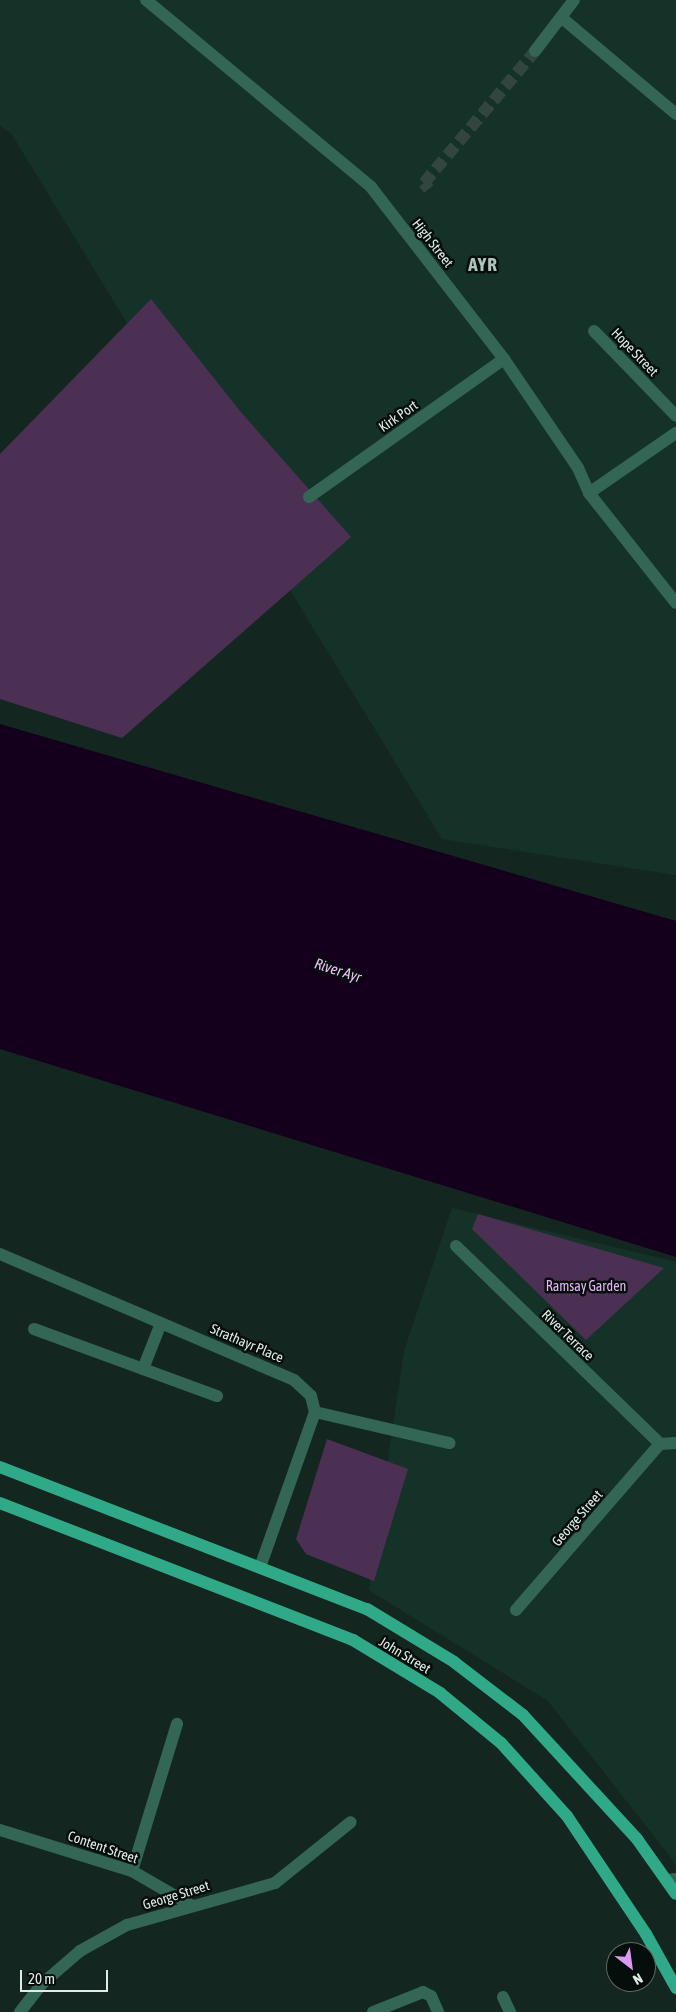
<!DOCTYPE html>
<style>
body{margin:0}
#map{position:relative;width:676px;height:2012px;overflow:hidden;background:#132720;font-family:"Asap Condensed",sans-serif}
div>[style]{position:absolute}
.built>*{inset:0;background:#153229}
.green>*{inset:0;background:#4b3054}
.water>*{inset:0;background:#14001c}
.street-tunnel>*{height:12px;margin-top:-6px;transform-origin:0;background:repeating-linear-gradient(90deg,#32453e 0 12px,transparent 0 18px)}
.lane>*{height:12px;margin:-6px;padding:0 6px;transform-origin:6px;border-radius:6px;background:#365}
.street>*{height:12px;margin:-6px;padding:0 6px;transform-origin:6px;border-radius:6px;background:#365}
.primary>*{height:12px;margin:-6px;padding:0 6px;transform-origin:6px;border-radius:6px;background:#30a988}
span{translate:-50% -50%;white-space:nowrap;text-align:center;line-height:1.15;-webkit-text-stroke:5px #060e0b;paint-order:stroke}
.street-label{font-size:14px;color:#e0ece7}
.park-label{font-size:14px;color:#e7b4f8}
.water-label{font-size:15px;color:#ebc3fa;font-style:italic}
.district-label{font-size:19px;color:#adc5bc;font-weight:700;letter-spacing:1px}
.north{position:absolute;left:606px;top:1942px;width:50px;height:50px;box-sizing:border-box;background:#060e0b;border:1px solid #5d6763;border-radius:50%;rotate:150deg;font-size:14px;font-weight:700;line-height:20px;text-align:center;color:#e0ece7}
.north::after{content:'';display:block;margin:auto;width:18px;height:22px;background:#dc99f4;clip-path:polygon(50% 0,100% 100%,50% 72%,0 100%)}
.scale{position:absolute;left:20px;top:1970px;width:88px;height:22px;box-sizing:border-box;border:2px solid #e0ece7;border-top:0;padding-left:6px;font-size:15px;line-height:18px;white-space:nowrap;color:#e0ece7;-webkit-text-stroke:4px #060e0b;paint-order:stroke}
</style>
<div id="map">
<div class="built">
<div style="clip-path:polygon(0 0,676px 0,676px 875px,442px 839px,11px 133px,0 126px)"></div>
<div style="clip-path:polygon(452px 1208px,676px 1262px,676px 1864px,548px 1701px,369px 1590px,404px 1351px)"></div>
</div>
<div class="green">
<div style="clip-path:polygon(151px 299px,240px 411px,351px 537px,122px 738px,0 699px,0 454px)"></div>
<div style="clip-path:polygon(478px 1214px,664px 1268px,586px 1340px,472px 1229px)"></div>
<div style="clip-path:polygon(327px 1439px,408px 1469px,374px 1581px,306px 1554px,296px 1539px)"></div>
</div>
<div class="water">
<div style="clip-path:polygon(0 724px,676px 921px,676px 1257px,0 1049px)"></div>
</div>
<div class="street-tunnel">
<div style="left:429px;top:189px;width:8px;rotate:-130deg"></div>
<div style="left:424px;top:183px;width:172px;rotate:-49.9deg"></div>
</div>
<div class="lane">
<div style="left:562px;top:18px;width:149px;rotate:40.1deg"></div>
<div style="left:34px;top:1329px;width:195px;rotate:20.1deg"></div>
<div style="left:143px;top:1369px;width:49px;rotate:-68.6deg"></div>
<div style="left:315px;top:1412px;width:138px;rotate:13deg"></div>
<div style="left:132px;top:1871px;width:154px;rotate:-73deg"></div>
<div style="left:373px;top:2012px;width:54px;rotate:-21.8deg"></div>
<div style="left:423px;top:1992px;width:9px;rotate:27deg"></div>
<div style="left:431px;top:1996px;width:17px;rotate:66deg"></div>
</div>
<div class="street">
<div style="left:146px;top:0;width:293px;rotate:39.7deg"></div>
<div style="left:371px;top:187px;width:217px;rotate:52.3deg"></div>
<div style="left:504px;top:359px;width:132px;rotate:55.8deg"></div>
<div style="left:578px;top:468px;width:27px;rotate:66deg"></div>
<div style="left:589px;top:493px;width:140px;rotate:51.7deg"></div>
<div style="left:535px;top:51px;width:64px;rotate:-52.6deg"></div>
<div style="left:594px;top:331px;width:118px;rotate:46deg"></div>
<div style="left:589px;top:493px;width:106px;rotate:-34.6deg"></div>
<div style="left:309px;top:497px;width:239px;rotate:-35.3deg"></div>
<div style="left:456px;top:1246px;width:284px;rotate:44.1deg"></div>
<div style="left:0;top:1254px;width:320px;rotate:23.2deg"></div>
<div style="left:294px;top:1380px;width:23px;rotate:43deg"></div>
<div style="left:311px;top:1396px;width:16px;rotate:76deg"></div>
<div style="left:315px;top:1412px;width:164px;rotate:109.5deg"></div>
<div style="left:660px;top:1444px;width:16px;rotate:-4deg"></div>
<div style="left:516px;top:1610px;width:220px;rotate:-49.1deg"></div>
<div style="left:0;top:1830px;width:138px;rotate:17.3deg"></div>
<div style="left:132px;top:1871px;width:68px;rotate:30deg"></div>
<div style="left:668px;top:1880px;width:8px;rotate:-7deg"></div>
<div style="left:503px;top:1997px;width:17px;rotate:65deg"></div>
<div style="left:20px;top:2012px;width:37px;rotate:-52deg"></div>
<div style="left:43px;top:1983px;width:49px;rotate:-40.9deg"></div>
<div style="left:80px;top:1951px;width:54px;rotate:-29deg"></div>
<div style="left:127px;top:1925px;width:154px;rotate:-15.8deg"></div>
<div style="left:275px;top:1883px;width:97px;rotate:-38.8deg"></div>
</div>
<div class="primary">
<div style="left:0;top:1467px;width:394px;rotate:21.2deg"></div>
<div style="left:367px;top:1609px;width:102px;rotate:31.3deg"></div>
<div style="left:454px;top:1662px;width:87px;rotate:37.5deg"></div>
<div style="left:523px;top:1715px;width:168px;rotate:47.4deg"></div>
<div style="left:637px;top:1839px;width:67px;rotate:54.7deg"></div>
<div style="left:0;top:1503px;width:379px;rotate:21.2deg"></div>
<div style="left:353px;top:1640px;width:102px;rotate:31.3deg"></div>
<div style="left:440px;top:1693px;width:79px;rotate:39.3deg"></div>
<div style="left:501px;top:1743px;width:98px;rotate:47.9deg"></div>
<div style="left:567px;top:1816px;width:142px;rotate:56.2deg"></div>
<div style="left:646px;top:1934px;width:62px;rotate:60.9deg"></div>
</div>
<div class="street-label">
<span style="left:433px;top:243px;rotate:52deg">High Street</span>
<span style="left:635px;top:352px;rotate:46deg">Hope Street</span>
<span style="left:398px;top:416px;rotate:-35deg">Kirk Port</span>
<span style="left:568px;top:1335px;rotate:44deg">River Terrace</span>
<span style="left:247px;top:1343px;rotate:23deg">Strathayr Place</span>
<span style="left:577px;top:1518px;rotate:-49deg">George Street</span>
<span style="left:405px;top:1655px;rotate:31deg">John Street</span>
<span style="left:103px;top:1847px;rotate:19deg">Content Street</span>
<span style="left:176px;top:1895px;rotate:-17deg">George Street</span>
</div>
<div class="park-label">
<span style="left:586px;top:1286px">Ramsay Garden</span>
</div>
<div class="water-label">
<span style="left:338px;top:970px;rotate:18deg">River Ayr</span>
</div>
<div class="district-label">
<span style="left:483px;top:265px">AYR</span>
</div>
<div class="north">N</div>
<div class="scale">20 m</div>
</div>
